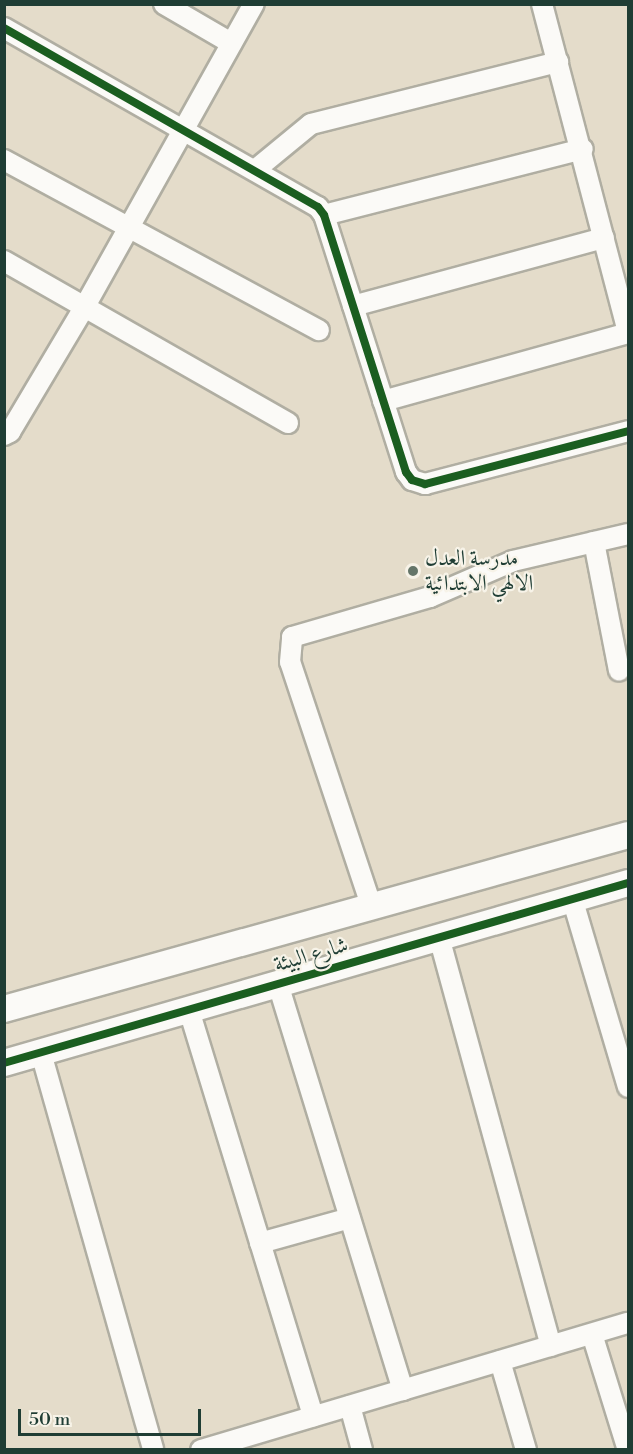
<!DOCTYPE html>
<meta charset="utf-8">
<style>
body{margin:0}
#map{position:relative;width:633px;height:1454px;overflow:hidden;background:#e4dcca;font-family:"Libre Bodoni",Amiri,serif}
div>[style]{position:absolute}
.roads{filter:drop-shadow(2px 0 #b0aea2) drop-shadow(-2px 0 #b0aea2) drop-shadow(0 2px #b0aea2) drop-shadow(0 -2px #b0aea2)}
.minor>*{height:20px;margin:-10px;padding:0 10px;transform-origin:10px;border-radius:10px;background:#fbfaf7}
.tertiary>*{height:26px;margin:-13px;padding:0 13px;transform-origin:13px;border-radius:13px;background:#fbfaf7}
.cycleway>*{height:8px;margin:-4px;padding:0 4px;transform-origin:4px;border-radius:4px;background:#1b5e20}
.dots>*{width:16px;height:16px;translate:-50% -50%;box-sizing:border-box;border:3px solid #f7f3e8;border-radius:50%}
span{translate:-50% -50%;white-space:nowrap;text-align:center;line-height:1.15;-webkit-text-stroke:4.5px #f7f3e8;paint-order:stroke}
.poi-label{font-size:22px;color:#1f3d34}
.left{translate:0 -50%;text-align:left}
.street-label{font-size:22px;color:#1f3d34}
.frame{position:absolute;inset:0;border:6px solid #1f3d34;pointer-events:none}
.scale{position:absolute;left:18px;top:1409px;width:183px;height:27px;box-sizing:border-box;border:3px solid #1f3d34;border-top:0;padding-left:8px;font-size:18px;line-height:21px;white-space:nowrap;color:#1f3d34;-webkit-text-stroke:4px #f7f3e8;paint-order:stroke}
</style>
<div id="map">
<div class="roads">
<div class="minor">
<div style="left:164px;top:4px;width:78px;rotate:30.2deg"></div>
<div style="left:542px;top:4px;width:338px;rotate:75.3deg"></div>
<div style="left:4px;top:28px;width:361px;rotate:29.7deg"></div>
<div style="left:318px;top:207px;width:10px;rotate:53deg"></div>
<div style="left:324px;top:215px;width:270px;rotate:72.3deg"></div>
<div style="left:406px;top:472px;width:10px;rotate:53deg"></div>
<div style="left:412px;top:480px;width:14px;rotate:17deg"></div>
<div style="left:425px;top:484px;width:210px;rotate:-14.6deg"></div>
<div style="left:4px;top:160px;width:358px;rotate:28.4deg"></div>
<div style="left:255px;top:170px;width:72px;rotate:-39.4deg"></div>
<div style="left:311px;top:124px;width:255px;rotate:-14.1deg"></div>
<div style="left:324px;top:215px;width:267px;rotate:-14.3deg"></div>
<div style="left:4px;top:261px;width:327px;rotate:29.7deg"></div>
<div style="left:353px;top:306px;width:260px;rotate:-15.2deg"></div>
<div style="left:383px;top:401px;width:254px;rotate:-15.5deg"></div>
<div style="left:4px;top:435px;width:7px;rotate:-27deg"></div>
<div style="left:10px;top:432px;width:147px;rotate:-59.2deg"></div>
<div style="left:85px;top:306px;width:346px;rotate:-60.8deg"></div>
<div style="left:594px;top:542px;width:131px;rotate:79deg"></div>
<div style="left:572px;top:898px;width:197px;rotate:73.5deg"></div>
<div style="left:372px;top:908px;width:259px;rotate:-108.4deg"></div>
<div style="left:290px;top:662px;width:25px;rotate:-85deg"></div>
<div style="left:292px;top:637px;width:144px;rotate:-16.2deg"></div>
<div style="left:430px;top:597px;width:90px;rotate:-23.4deg"></div>
<div style="left:513px;top:561px;width:118px;rotate:-13.2deg"></div>
<div style="left:439px;top:937px;width:424px;rotate:74.7deg"></div>
<div style="left:278px;top:984px;width:425px;rotate:72.9deg"></div>
<div style="left:189px;top:1010px;width:425px;rotate:73deg"></div>
<div style="left:41px;top:1053px;width:412px;rotate:74.2deg"></div>
<div style="left:260px;top:1243px;width:93px;rotate:-15.5deg"></div>
<div style="left:592px;top:1334px;width:121px;rotate:72.8deg"></div>
<div style="left:500px;top:1361px;width:93px;rotate:73.7deg"></div>
<div style="left:350px;top:1406px;width:46px;rotate:74.7deg"></div>
<div style="left:201px;top:1450px;width:445px;rotate:-16.6deg"></div>
</div>
<div class="tertiary">
<div style="left:4px;top:1009px;width:648px;rotate:-15.58deg"></div>
<div style="left:4px;top:1063px;width:649px;rotate:-16.09deg"></div>
</div>
</div>
<div class="cycleway">
<div style="left:4px;top:28px;width:361px;rotate:29.7deg"></div>
<div style="left:318px;top:207px;width:10px;rotate:53deg"></div>
<div style="left:324px;top:215px;width:270px;rotate:72.3deg"></div>
<div style="left:406px;top:472px;width:10px;rotate:53deg"></div>
<div style="left:412px;top:480px;width:14px;rotate:17deg"></div>
<div style="left:425px;top:484px;width:210px;rotate:-14.6deg"></div>
<div style="left:4px;top:1063px;width:649px;rotate:-16.09deg"></div>
</div>
<div class="dots">
<div style="left:413px;top:571px;background:#647568"></div>
</div>
<div class="poi-label">
<span class="left" style="left:425px;top:571px">مدرسة العدل<br>الالهي الابتدائية</span>
</div>
<div class="street-label">
<span style="left:311px;top:955px;rotate:-16deg">شارع البيئة</span>
</div>
<div class="frame"></div>
<div class="scale">50 m</div>
</div>
